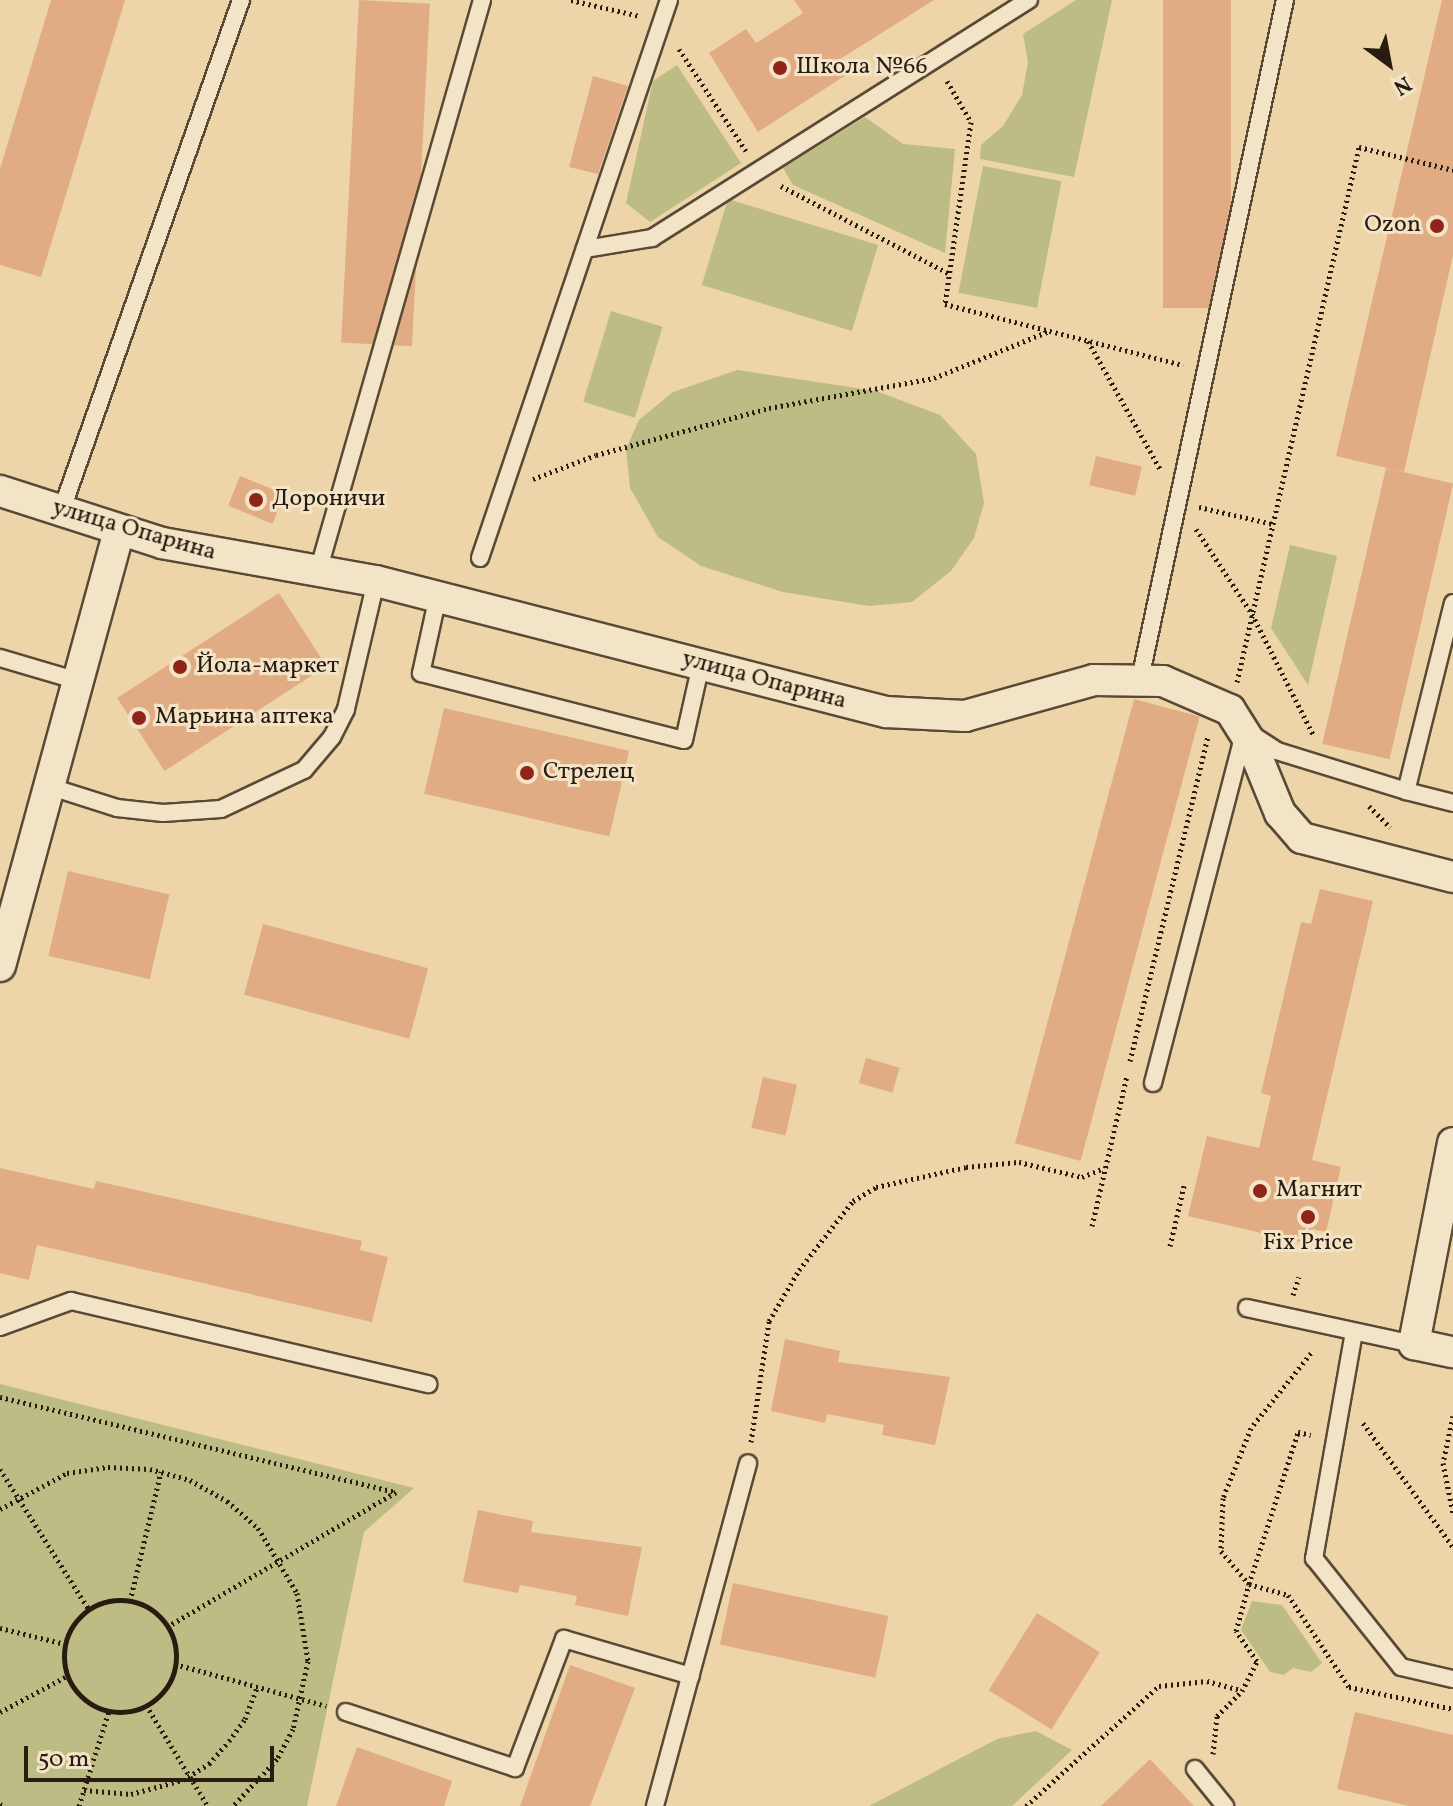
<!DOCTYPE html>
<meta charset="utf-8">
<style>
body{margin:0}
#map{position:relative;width:1453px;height:1806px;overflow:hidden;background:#edd5a9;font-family:Vollkorn,serif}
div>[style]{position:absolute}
.green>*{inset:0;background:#bdbc85;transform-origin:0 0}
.building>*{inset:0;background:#e1ac84;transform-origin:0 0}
.path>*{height:5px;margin-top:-2.5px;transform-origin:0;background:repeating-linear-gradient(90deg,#281b0f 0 2px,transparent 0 6px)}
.path>.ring{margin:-2.5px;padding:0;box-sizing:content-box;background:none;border:5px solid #281b0f;border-radius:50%}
.roads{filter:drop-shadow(2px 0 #594a36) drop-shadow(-2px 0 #594a36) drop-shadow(0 2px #594a36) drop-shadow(0 -2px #594a36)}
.lane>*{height:16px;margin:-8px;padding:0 8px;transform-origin:8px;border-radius:8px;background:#f3e4c7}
.street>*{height:30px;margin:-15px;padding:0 15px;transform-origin:15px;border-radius:15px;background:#f3e4c7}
.dots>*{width:22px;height:22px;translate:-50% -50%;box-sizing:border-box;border:4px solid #f3e4c7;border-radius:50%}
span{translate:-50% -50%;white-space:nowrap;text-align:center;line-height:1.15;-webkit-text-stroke:6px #f3e4c7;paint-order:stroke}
.poi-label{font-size:24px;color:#281b0f}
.left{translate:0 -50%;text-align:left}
.right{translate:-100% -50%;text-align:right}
.street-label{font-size:24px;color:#281b0f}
.north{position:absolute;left:1349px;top:24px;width:80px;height:80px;-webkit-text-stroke:6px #f3e4c7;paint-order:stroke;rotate:148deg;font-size:22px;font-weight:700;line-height:32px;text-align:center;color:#281b0f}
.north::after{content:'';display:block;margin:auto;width:28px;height:36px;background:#281b0f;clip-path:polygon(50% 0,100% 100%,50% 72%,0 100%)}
.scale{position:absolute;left:24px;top:1746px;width:250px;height:36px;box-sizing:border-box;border:4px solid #281b0f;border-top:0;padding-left:10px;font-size:24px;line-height:28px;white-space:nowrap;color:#281b0f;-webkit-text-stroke:6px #f3e4c7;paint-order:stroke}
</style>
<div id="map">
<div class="green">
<div style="clip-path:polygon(1076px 0,1112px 0,1074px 177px,980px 159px,981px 145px,1003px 126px,1022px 95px,1028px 62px,1023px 34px)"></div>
<div style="clip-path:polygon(677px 65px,741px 163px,650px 222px,626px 203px,653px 81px)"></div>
<div style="clip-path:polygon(865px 117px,903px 144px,955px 149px,945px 253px,793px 185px,783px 168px)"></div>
<div style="left:983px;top:166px;width:80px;height:129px;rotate:11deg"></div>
<div style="left:728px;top:199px;width:157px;height:90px;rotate:17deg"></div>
<div style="left:611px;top:311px;width:54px;height:95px;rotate:17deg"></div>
<div style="clip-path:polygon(737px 370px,876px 391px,940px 415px,976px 454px,984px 503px,974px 538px,951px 571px,912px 602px,869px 606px,783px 592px,701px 566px,658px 537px,630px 488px,626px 449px,639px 420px,673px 392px)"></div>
<div style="clip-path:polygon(1290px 545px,1337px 556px,1308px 685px,1271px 628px)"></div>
<div style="clip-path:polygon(0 1384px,414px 1488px,364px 1532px,307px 1806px,0 1806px)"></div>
<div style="clip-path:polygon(1252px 1601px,1282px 1605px,1322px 1663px,1311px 1672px,1293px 1668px,1284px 1675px,1270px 1672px,1241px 1630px)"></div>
<div style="clip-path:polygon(1036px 1731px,1072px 1750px,1012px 1806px,869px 1806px,997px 1739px)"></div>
</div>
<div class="building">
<div style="clip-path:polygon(51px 0,125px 0,41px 277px,0 265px,0 169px)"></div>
<div style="left:359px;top:0;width:71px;height:343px;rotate:3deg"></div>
<div style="clip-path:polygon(794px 0,934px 0,837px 61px,846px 75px,758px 132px,709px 53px,746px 29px,756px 43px,803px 13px)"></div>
<div style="left:1163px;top:0;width:68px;height:308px"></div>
<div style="clip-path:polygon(1442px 0,1453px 0,1453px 255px,1404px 472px,1336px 456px)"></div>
<div style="clip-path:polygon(593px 76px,628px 86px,598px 174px,569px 167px)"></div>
<div style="left:1096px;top:456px;width:47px;height:30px;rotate:13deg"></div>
<div style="left:1386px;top:468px;width:69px;height:283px;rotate:13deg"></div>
<div style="left:240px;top:476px;width:48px;height:32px;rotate:22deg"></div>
<div style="left:279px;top:593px;width:87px;height:193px;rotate:57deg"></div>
<div style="left:1134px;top:699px;width:68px;height:460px;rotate:15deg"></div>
<div style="left:444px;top:708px;width:190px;height:88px;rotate:13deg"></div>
<div style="left:68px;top:871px;width:104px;height:87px;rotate:13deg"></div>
<div style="clip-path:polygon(1320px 889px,1373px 901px,1312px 1160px,1341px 1167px,1326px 1232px,1311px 1229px,1308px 1244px,1188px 1216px,1207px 1136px,1259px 1148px,1271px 1096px,1261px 1093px,1301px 922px,1311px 924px)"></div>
<div style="left:263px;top:924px;width:171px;height:73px;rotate:15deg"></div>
<div style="left:866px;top:1058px;width:35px;height:26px;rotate:16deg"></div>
<div style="left:763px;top:1077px;width:35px;height:52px;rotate:13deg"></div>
<div style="clip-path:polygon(0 1168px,94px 1189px,96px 1181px,362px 1241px,360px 1250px,388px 1257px,372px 1322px,37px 1245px,29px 1280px,0 1273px)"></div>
<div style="clip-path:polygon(785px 1339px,840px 1351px,838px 1362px,950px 1377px,935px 1445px,882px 1435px,884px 1425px,827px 1414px,825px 1423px,771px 1411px)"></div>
<div style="clip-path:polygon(478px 1510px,533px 1521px,531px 1532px,642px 1547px,628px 1616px,575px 1605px,577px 1596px,520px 1585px,518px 1593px,463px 1582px)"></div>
<div style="left:733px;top:1583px;width:159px;height:63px;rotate:12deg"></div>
<div style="left:1037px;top:1613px;width:74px;height:91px;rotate:32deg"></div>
<div style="clip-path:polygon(570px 1665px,635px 1688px,590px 1806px,520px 1806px)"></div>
<div style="clip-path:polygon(1355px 1712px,1453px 1735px,1453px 1806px,1409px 1806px,1337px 1789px)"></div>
<div style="clip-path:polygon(357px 1747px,452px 1781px,444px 1806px,336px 1806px)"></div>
<div style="clip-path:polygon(1150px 1759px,1194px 1806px,1101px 1806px)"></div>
</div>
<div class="path">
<div style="left:571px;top:0;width:71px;rotate:13.1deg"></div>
<div style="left:679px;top:49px;width:122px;rotate:56.7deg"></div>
<div style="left:947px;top:81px;width:48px;rotate:59.7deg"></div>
<div style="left:971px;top:122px;width:184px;rotate:98.1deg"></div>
<div style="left:945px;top:304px;width:246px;rotate:14.4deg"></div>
<div style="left:781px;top:186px;width:191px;rotate:27.5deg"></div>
<div style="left:1088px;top:341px;width:147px;rotate:60.6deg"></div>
<div style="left:533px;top:479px;width:67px;rotate:-20.9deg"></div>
<div style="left:596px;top:455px;width:179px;rotate:-15.2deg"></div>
<div style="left:769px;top:408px;width:168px;rotate:-10.3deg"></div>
<div style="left:934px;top:378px;width:124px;rotate:-22.2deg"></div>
<div style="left:1199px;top:507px;width:76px;rotate:12.9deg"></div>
<div style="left:1196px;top:529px;width:102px;rotate:56.6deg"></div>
<div style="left:1252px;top:614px;width:137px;rotate:63.1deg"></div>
<div style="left:1237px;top:682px;width:549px;rotate:-77.15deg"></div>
<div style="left:1359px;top:147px;width:97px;rotate:13.7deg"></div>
<div style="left:1369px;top:806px;width:30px;rotate:45deg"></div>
<div style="left:1130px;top:1061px;width:333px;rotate:-76.5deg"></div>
<div style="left:1092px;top:1226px;width:155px;rotate:-76.9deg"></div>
<div style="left:1170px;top:1246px;width:62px;rotate:-76.9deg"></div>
<div style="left:1293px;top:1295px;width:19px;rotate:-72deg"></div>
<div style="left:1311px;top:1353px;width:96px;rotate:128.7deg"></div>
<div style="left:1251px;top:1428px;width:75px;rotate:111.8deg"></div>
<div style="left:1223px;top:1498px;width:53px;rotate:92.2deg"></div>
<div style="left:1221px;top:1551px;width:43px;rotate:49.7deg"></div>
<div style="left:1249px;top:1584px;width:41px;rotate:15.8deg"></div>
<div style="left:1288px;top:1595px;width:110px;rotate:56.5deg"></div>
<div style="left:1349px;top:1687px;width:106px;rotate:11.9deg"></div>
<div style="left:0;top:1397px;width:407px;rotate:13.5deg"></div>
<div style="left:396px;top:1492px;width:266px;rotate:149.5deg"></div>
<div style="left:1453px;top:1416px;width:48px;rotate:102deg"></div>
<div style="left:1443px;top:1463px;width:51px;rotate:78.7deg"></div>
<div style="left:1363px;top:1423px;width:153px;rotate:54deg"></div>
<div style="left:751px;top:1442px;width:122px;rotate:-81.5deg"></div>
<div style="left:769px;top:1321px;width:59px;rotate:-59.5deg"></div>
<div style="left:799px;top:1270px;width:88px;rotate:-52deg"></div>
<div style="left:853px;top:1201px;width:27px;rotate:-31deg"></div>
<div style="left:876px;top:1187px;width:92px;rotate:-12.5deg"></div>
<div style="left:966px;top:1167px;width:53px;rotate:-5.4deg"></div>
<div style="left:1019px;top:1162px;width:65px;rotate:13.4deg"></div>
<div style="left:1082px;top:1177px;width:24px;rotate:-22deg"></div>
<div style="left:0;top:1469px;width:167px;rotate:57.7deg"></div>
<div style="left:0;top:1509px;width:76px;rotate:-28.2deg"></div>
<div style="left:67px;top:1473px;width:41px;rotate:-8.3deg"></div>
<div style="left:108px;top:1467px;width:42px;rotate:2.7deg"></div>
<div style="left:150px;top:1469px;width:41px;rotate:15.4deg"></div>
<div style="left:190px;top:1480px;width:43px;rotate:29.6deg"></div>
<div style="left:227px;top:1501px;width:41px;rotate:41.1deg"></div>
<div style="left:258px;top:1528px;width:76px;rotate:59deg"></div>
<div style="left:297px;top:1593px;width:69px;rotate:80.8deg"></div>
<div style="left:308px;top:1661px;width:70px;rotate:102.4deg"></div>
<div style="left:293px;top:1729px;width:34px;rotate:118deg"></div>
<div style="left:277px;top:1759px;width:64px;rotate:133.1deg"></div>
<div class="ring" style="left:64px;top:1600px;width:107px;height:107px"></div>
<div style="left:130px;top:1601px;width:133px;rotate:-76.5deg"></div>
<div style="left:0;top:1628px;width:67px;rotate:13.8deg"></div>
<div style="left:175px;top:1664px;width:157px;rotate:15.5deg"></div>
<div style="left:146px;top:1705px;width:119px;rotate:58.5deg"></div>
<div style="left:0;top:1712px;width:76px;rotate:-28.2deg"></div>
<div style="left:1213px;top:1754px;width:38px;rotate:-84deg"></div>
<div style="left:1217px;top:1716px;width:35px;rotate:-45deg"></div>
<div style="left:1242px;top:1691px;width:34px;rotate:-63deg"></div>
<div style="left:1257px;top:1661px;width:37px;rotate:-125deg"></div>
<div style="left:1236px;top:1631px;width:49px;rotate:-74.5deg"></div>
<div style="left:1249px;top:1584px;width:160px;rotate:-72.1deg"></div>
<div style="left:1298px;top:1432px;width:13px;rotate:13deg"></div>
<div style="left:84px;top:1790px;width:47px;rotate:4.9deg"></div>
<div style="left:131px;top:1794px;width:54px;rotate:-15.1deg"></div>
<div style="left:183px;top:1780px;width:31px;rotate:-32deg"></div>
<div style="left:209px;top:1764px;width:30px;rotate:-49deg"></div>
<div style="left:229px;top:1741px;width:27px;rotate:-54deg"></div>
<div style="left:245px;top:1719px;width:34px;rotate:-69deg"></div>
<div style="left:0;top:1804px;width:4px;rotate:34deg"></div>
<div style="left:79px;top:1806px;width:100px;rotate:-72.5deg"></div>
<div style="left:1026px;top:1806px;width:179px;rotate:-42.1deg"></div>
<div style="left:1159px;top:1686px;width:48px;rotate:-5.9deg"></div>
<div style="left:1207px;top:1681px;width:35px;rotate:15deg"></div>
</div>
<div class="roads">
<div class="lane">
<div style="left:585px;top:249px;width:68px;rotate:-9.3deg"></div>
<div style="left:652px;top:238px;width:446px;rotate:-32.3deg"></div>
<div style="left:61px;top:512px;width:543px;rotate:-70.63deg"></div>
<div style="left:480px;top:558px;width:589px;rotate:-71.29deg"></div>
<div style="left:319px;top:568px;width:591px;rotate:-73.99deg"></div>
<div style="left:438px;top:596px;width:79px;rotate:102.4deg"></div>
<div style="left:421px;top:673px;width:271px;rotate:14.3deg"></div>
<div style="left:684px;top:740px;width:78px;rotate:-77.4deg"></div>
<div style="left:1453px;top:603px;width:194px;rotate:104deg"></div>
<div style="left:1406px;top:791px;width:49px;rotate:14.3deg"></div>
<div style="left:0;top:658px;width:81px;rotate:16.4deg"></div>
<div style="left:1140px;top:679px;width:694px;rotate:-77.95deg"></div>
<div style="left:51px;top:787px;width:69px;rotate:17.7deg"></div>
<div style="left:117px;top:808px;width:46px;rotate:6.2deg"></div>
<div style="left:163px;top:813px;width:58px;rotate:-3.9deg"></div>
<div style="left:221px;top:809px;width:92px;rotate:-25.2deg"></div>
<div style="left:304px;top:770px;width:43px;rotate:-49.7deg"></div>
<div style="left:332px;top:737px;width:31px;rotate:-63deg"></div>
<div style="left:346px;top:709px;width:131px;rotate:-76.8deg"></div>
<div style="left:1153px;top:1083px;width:365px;rotate:-75.4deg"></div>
<div style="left:1245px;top:730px;width:38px;rotate:33deg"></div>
<div style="left:1277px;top:751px;width:135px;rotate:17.2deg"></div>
<div style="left:1247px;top:1308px;width:171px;rotate:12.2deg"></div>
<div style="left:0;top:1327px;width:76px;rotate:-20.1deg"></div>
<div style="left:71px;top:1301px;width:367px;rotate:13.1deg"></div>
<div style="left:1354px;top:1332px;width:230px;rotate:100deg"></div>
<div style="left:1314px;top:1558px;width:139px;rotate:51.4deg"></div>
<div style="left:1401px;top:1667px;width:53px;rotate:13deg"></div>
<div style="left:346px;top:1712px;width:178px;rotate:18.3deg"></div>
<div style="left:515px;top:1768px;width:138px;rotate:-69.2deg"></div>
<div style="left:564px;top:1639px;width:132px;rotate:16.2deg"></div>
<div style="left:1195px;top:1769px;width:48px;rotate:51deg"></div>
<div style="left:655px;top:1806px;width:355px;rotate:-74.8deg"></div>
</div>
<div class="street">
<div style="left:0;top:491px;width:170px;rotate:17.8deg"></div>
<div style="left:162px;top:543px;width:217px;rotate:10.1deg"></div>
<div style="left:376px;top:581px;width:527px;rotate:14.41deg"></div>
<div style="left:886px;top:712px;width:79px;rotate:2.9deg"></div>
<div style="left:965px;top:716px;width:134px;rotate:-15.6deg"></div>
<div style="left:1094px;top:680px;width:69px;rotate:0.8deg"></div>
<div style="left:1163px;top:681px;width:73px;rotate:23.4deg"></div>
<div style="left:1230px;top:710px;width:41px;rotate:57.8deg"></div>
<div style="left:1252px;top:745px;width:74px;rotate:67.6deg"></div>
<div style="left:1280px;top:813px;width:33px;rotate:49deg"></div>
<div style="left:1302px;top:838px;width:156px;rotate:14.5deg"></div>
<div style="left:0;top:966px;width:452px;rotate:-74.7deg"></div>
<div style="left:1453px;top:1143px;width:205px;rotate:101deg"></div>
<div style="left:1414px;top:1344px;width:40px;rotate:12deg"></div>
</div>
</div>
<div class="dots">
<div style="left:780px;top:68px;background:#8f2418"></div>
<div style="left:1437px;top:226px;background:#8f2418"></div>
<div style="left:256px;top:500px;background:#8f2418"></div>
<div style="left:180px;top:667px;background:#8f2418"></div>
<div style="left:139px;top:718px;background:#8f2418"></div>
<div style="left:527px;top:773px;background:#8f2418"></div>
<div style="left:1260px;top:1191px;background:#8f2418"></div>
<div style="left:1308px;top:1217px;background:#8f2418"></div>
</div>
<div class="poi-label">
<span class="left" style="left:796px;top:68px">Школа №66</span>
<span class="right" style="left:1421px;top:226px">Ozon</span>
<span class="left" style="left:272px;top:500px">Дороничи</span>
<span class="left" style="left:196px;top:667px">Йола-маркет</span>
<span class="left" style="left:155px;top:718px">Марьина аптека</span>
<span class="left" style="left:543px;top:773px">Стрелец</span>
<span class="left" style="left:1276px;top:1191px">Магнит</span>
<span style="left:1308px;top:1244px">Fix Price</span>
</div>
<div class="street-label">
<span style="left:134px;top:531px;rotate:16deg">улица Опарина</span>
<span style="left:764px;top:681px;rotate:15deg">улица Опарина</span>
</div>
<div class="north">N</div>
<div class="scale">50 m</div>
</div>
